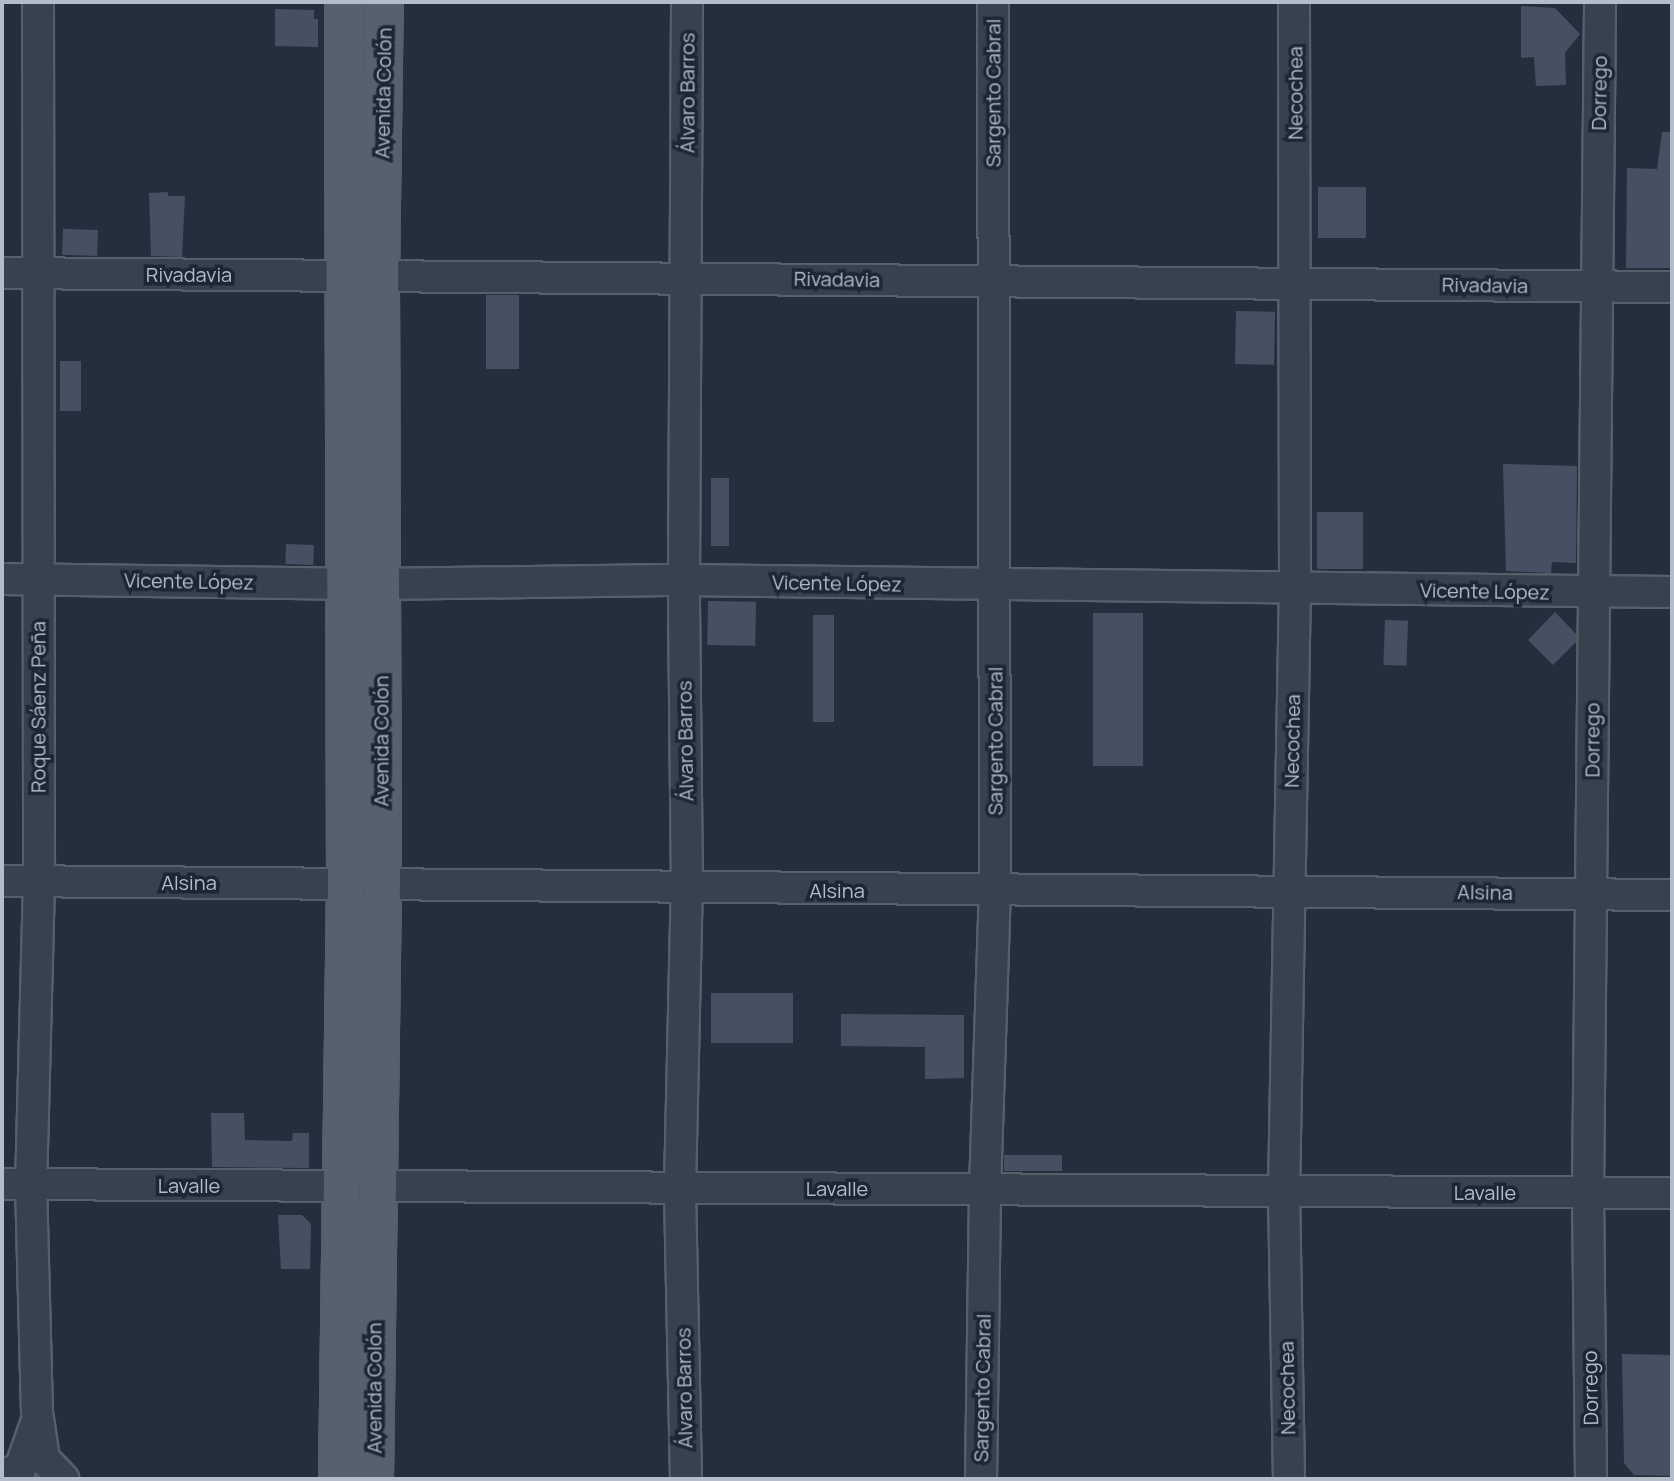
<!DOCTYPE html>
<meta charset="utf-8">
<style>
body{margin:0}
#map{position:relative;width:1674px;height:1481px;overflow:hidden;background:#242f3e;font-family:Manrope,sans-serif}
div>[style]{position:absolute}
.building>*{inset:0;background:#455162;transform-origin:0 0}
.roads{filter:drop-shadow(2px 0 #565f6c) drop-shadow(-2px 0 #565f6c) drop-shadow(0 2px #565f6c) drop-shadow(0 -2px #565f6c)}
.minor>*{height:30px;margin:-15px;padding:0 15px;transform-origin:15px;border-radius:15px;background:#38414e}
.major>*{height:36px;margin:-18px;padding:0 18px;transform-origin:18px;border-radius:18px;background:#56606e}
span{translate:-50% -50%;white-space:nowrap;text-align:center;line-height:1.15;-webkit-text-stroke:7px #1d2633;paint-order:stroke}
.street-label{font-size:20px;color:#b4bcc9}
.frame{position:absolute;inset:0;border:4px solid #b4bcc9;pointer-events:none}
</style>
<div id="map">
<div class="building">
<div style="clip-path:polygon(1521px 6px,1555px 8px,1580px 34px,1565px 53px,1566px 85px,1536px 86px,1534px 57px,1521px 58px)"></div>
<div style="clip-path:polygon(275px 9px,314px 10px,314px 19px,318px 19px,318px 47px,275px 46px)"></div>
<div style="clip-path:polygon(1662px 132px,1672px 132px,1672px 268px,1626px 268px,1627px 168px,1657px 169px)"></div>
<div style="left:1318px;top:187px;width:48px;height:51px"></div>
<div style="clip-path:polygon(168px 192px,168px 196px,185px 196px,182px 257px,151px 256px,149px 193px)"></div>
<div style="left:98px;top:230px;width:26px;height:35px;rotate:92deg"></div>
<div style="left:486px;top:295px;width:33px;height:74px"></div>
<div style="left:1236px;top:311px;width:39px;height:53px;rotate:1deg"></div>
<div style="left:60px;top:361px;width:21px;height:50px"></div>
<div style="clip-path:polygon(1503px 464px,1577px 466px,1576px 563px,1552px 562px,1551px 573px,1506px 571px)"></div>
<div style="left:711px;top:478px;width:18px;height:68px"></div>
<div style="left:1317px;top:512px;width:46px;height:57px"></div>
<div style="left:286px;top:544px;width:28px;height:20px;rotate:2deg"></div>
<div style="left:708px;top:601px;width:48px;height:44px;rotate:1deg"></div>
<div style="clip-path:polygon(1555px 612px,1576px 634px,1576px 642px,1553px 665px,1528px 640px)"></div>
<div style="left:1093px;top:613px;width:50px;height:153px"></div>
<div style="left:813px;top:615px;width:21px;height:107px"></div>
<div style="left:1385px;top:620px;width:23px;height:45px;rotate:2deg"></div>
<div style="left:711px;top:993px;width:82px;height:50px"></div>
<div style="clip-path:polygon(841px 1014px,964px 1015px,964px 1078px,925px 1079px,925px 1047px,841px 1046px)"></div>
<div style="clip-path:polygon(211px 1113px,244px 1113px,245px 1140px,292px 1141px,293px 1133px,309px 1133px,309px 1168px,212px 1167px)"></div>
<div style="left:1004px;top:1155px;width:58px;height:16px"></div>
<div style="clip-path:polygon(278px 1215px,302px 1215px,311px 1224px,310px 1269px,281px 1269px)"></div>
<div style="clip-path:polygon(1622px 1354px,1672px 1355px,1672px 1476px,1634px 1475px,1624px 1463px)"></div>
</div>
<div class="roads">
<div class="minor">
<div style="left:38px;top:2px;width:880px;rotate:89.93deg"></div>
<div style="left:39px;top:882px;width:302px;rotate:91.5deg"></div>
<div style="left:31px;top:1184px;width:228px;rotate:88.5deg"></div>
<div style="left:37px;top:1412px;width:48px;rotate:81.5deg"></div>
<div style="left:44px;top:1459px;width:28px;rotate:46deg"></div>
<div style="left:2px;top:273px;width:1670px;rotate:0.48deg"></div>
<div style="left:2px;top:579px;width:378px;rotate:0.8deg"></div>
<div style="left:380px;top:584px;width:304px;rotate:-0.8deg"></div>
<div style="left:684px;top:580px;width:988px;rotate:0.7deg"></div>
<div style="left:2px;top:881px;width:1670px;rotate:0.48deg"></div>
<div style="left:2px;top:1184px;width:1670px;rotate:0.31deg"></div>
<div style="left:2px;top:1475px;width:19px;rotate:-18deg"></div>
<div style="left:20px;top:1469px;width:46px;rotate:-70.8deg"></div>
<div style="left:686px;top:1479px;width:292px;rotate:-91.2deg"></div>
<div style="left:680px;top:1187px;width:298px;rotate:-88.7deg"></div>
<div style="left:687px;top:889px;width:309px;rotate:-90.6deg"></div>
<div style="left:684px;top:580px;width:578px;rotate:-89.7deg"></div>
<div style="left:981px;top:1479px;width:290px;rotate:-89.2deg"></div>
<div style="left:985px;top:1189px;width:297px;rotate:-88.1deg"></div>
<div style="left:995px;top:892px;width:890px;rotate:-90.13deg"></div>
<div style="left:1289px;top:1479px;width:287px;rotate:-91deg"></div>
<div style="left:1284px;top:1192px;width:606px;rotate:-88.96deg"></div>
<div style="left:1295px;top:586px;width:584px;rotate:-90.1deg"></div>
<div style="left:1591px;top:1479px;width:287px;rotate:-90.6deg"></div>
<div style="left:1588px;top:1192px;width:1190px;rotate:-89.42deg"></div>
</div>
<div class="major">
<div style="left:338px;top:1479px;width:596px;rotate:-89.23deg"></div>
<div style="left:346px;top:883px;width:881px;rotate:-90.13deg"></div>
<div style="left:374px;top:1479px;width:596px;rotate:-89.23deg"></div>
<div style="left:382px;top:883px;width:608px;rotate:-90.19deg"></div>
<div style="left:380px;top:275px;width:273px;rotate:-89.2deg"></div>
</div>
</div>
<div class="street-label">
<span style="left:383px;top:93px;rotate:-89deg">Avenida Colón</span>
<span style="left:687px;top:93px;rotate:-90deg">Álvaro Barros</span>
<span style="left:993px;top:93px;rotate:-90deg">Sargento Cabral</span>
<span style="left:1295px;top:93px;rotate:-90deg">Necochea</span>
<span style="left:1599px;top:93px;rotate:-89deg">Dorrego</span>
<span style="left:189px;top:274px">Rivadavia</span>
<span style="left:837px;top:279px;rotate:1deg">Rivadavia</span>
<span style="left:1485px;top:285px;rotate:1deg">Rivadavia</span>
<span style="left:189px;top:581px;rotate:1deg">Vicente López</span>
<span style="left:837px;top:583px;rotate:1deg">Vicente López</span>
<span style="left:1485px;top:591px;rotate:1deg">Vicente López</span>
<span style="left:38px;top:707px;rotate:-90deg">Roque Sáenz Peña</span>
<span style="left:1592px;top:740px;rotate:-90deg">Dorrego</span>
<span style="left:381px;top:741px;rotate:-90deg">Avenida Colón</span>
<span style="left:685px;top:741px;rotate:-91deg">Álvaro Barros</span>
<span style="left:995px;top:741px;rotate:-90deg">Sargento Cabral</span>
<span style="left:1292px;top:741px;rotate:-89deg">Necochea</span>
<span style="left:189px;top:882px">Alsina</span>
<span style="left:837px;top:890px">Alsina</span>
<span style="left:1485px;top:892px;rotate:1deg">Alsina</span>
<span style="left:189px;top:1185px">Lavalle</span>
<span style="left:837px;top:1188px">Lavalle</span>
<span style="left:1485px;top:1192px">Lavalle</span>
<span style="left:374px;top:1388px;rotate:-90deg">Avenida Colón</span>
<span style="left:684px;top:1388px;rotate:-91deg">Álvaro Barros</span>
<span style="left:982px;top:1388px;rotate:-89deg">Sargento Cabral</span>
<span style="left:1287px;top:1388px;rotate:-91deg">Necochea</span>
<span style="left:1590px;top:1388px;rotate:-91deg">Dorrego</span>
</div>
<div class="frame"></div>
</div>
